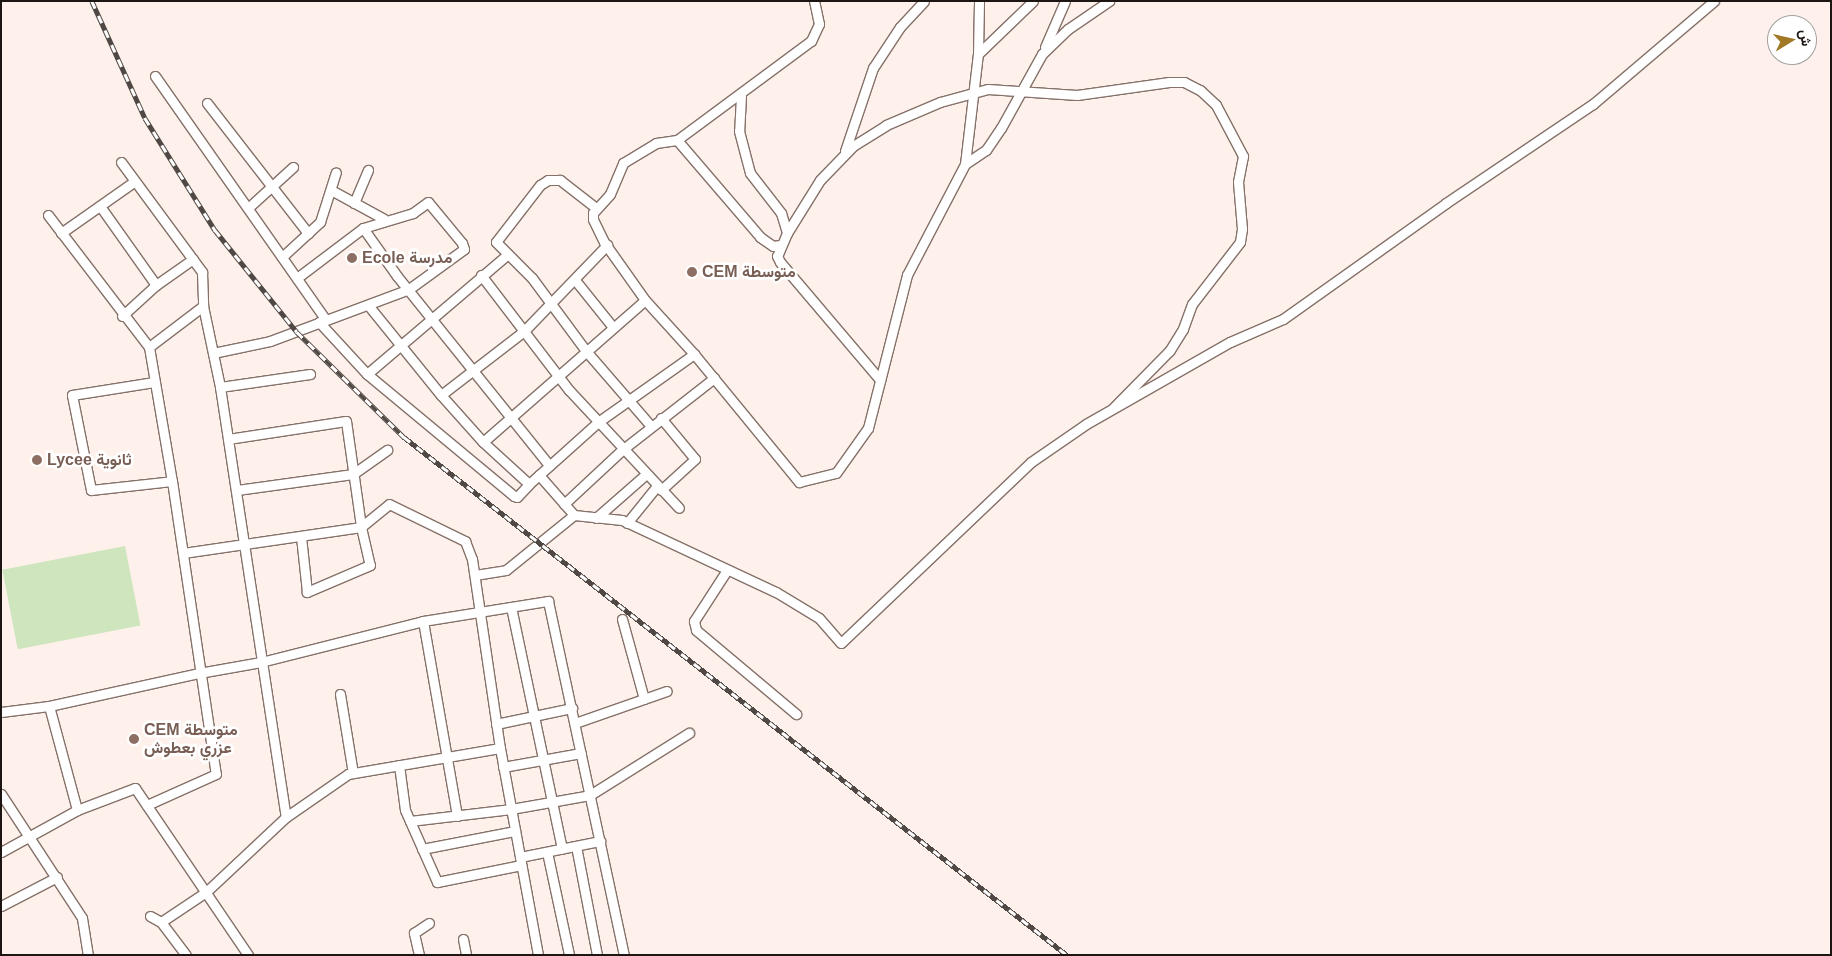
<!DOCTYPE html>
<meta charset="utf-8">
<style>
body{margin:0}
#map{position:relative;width:1832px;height:956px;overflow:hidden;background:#fef1eb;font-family:Arial,Vazirmatn,sans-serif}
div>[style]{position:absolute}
.green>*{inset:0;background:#cfe5bd;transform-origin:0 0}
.roads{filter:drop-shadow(1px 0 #857169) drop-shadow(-1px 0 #857169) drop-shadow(0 1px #857169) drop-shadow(0 -1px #857169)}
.minor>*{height:9px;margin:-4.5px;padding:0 4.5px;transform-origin:4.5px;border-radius:4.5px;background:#fff}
.rail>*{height:4.5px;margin-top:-2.25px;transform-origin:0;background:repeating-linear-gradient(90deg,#fff 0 8px,#504844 0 16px);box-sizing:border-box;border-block:1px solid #504844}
.dots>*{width:14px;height:14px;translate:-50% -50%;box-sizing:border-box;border:2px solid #fff;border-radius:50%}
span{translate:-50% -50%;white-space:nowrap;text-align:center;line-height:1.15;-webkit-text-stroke:5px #fff;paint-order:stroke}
.education-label{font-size:16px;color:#785e54;font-weight:700}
.left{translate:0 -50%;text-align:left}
.frame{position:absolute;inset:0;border:2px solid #1c1512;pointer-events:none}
.north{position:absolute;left:1767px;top:15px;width:50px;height:50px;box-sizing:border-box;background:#fff;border:1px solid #a4a1a0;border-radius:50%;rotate:81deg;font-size:14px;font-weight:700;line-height:20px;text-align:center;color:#1c1512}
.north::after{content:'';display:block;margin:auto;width:18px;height:22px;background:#a07826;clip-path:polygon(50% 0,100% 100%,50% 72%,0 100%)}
</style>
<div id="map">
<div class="green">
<div style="left:125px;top:546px;width:81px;height:125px;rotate:79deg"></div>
</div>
<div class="roads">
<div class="minor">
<div style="left:1045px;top:47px;width:50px;rotate:-66.5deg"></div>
<div style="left:978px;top:54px;width:76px;rotate:-43.9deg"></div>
<div style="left:155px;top:76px;width:297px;rotate:55deg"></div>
<div style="left:741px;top:96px;width:35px;rotate:93deg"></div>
<div style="left:739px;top:131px;width:43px;rotate:75.3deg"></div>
<div style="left:750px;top:173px;width:51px;rotate:52.2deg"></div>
<div style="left:781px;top:213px;width:21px;rotate:73deg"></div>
<div style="left:787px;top:233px;width:25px;rotate:113deg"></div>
<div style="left:777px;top:256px;width:7px;rotate:63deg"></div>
<div style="left:780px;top:262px;width:155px;rotate:49.7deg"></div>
<div style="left:207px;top:103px;width:165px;rotate:52.2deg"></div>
<div style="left:677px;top:140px;width:128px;rotate:49.4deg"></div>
<div style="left:760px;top:237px;width:16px;rotate:35deg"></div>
<div style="left:773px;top:246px;width:7px;rotate:-8deg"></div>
<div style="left:845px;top:151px;width:88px;rotate:-71.4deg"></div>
<div style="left:873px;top:68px;width:49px;rotate:-56.6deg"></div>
<div style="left:900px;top:27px;width:35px;rotate:-47deg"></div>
<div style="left:121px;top:162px;width:137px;rotate:53.6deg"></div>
<div style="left:202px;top:272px;width:34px;rotate:88deg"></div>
<div style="left:203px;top:306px;width:83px;rotate:78.1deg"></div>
<div style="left:220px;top:387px;width:435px;rotate:81.3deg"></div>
<div style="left:965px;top:164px;width:25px;rotate:-34deg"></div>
<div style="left:986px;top:150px;width:27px;rotate:-56deg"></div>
<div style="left:1001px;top:128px;width:85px;rotate:-61deg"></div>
<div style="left:1042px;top:54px;width:36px;rotate:-44deg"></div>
<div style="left:1068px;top:29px;width:50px;rotate:-34.3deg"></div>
<div style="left:331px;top:190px;width:60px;rotate:28.7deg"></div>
<div style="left:354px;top:203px;width:36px;rotate:-67deg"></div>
<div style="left:100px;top:206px;width:97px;rotate:54.7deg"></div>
<div style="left:248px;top:208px;width:61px;rotate:-42.3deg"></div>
<div style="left:596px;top:208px;width:46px;rotate:-142.1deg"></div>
<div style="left:560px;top:180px;width:12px;rotate:180deg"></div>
<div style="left:548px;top:180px;width:9px;rotate:148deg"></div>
<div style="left:540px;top:185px;width:72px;rotate:127.7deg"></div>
<div style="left:496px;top:242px;width:51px;rotate:45deg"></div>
<div style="left:532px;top:278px;width:91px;rotate:53.5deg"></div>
<div style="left:586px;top:351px;width:99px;rotate:49.1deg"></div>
<div style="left:48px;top:215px;width:166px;rotate:52.6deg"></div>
<div style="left:149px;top:347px;width:136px;rotate:80.3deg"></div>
<div style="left:172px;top:481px;width:296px;rotate:81.5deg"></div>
<div style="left:216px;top:774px;width:76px;rotate:155.8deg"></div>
<div style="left:363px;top:228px;width:59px;rotate:54.7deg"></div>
<div style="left:397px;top:276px;width:243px;rotate:51.2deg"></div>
<div style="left:61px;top:233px;width:90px;rotate:-35.1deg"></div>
<div style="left:787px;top:233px;width:62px;rotate:-58.1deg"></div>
<div style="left:820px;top:180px;width:47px;rotate:-45.9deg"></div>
<div style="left:853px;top:146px;width:39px;rotate:-32deg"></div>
<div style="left:886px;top:125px;width:59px;rotate:-23.1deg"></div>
<div style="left:940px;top:102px;width:50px;rotate:-15.2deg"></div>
<div style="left:988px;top:89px;width:89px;rotate:3.9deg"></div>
<div style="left:1077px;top:95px;width:93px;rotate:-8deg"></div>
<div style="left:1169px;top:82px;width:15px"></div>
<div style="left:1184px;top:82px;width:18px;rotate:27deg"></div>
<div style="left:1200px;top:90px;width:22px;rotate:43deg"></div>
<div style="left:1216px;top:105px;width:58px;rotate:62.1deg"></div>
<div style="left:1243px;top:156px;width:26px;rotate:101deg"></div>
<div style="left:1238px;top:182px;width:47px;rotate:85.1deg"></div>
<div style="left:1242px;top:229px;width:13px;rotate:99deg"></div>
<div style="left:1240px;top:242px;width:78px;rotate:127.7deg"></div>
<div style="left:1192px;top:304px;width:27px;rotate:110deg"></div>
<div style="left:1183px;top:329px;width:26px;rotate:122deg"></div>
<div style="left:1169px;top:351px;width:78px;rotate:134.5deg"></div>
<div style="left:282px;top:257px;width:52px;rotate:-42.6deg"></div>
<div style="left:320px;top:222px;width:52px;rotate:-72.3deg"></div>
<div style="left:481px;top:275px;width:145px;rotate:52.6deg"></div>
<div style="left:569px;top:390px;width:161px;rotate:47deg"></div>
<div style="left:575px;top:280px;width:59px;rotate:51.2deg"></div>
<div style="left:368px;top:305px;width:116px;rotate:51deg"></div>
<div style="left:441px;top:395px;width:105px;rotate:-37.6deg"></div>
<div style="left:524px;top:331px;width:120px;rotate:-46deg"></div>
<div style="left:122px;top:316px;width:46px;rotate:-42.4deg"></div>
<div style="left:156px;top:285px;width:45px;rotate:-35.1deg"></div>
<div style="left:319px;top:322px;width:71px;rotate:47.3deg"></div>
<div style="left:367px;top:374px;width:191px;rotate:39.7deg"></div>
<div style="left:514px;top:496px;width:3px;rotate:18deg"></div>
<div style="left:517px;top:497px;width:18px;rotate:-47deg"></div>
<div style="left:149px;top:347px;width:68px;rotate:-37.2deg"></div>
<div style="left:213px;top:353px;width:58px;rotate:-11.9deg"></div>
<div style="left:270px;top:341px;width:148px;rotate:-20.5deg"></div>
<div style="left:409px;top:289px;width:68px;rotate:-36deg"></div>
<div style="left:464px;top:249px;width:6px;rotate:-108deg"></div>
<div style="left:462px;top:243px;width:53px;rotate:-129.7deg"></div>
<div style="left:428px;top:202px;width:19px;rotate:144deg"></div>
<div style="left:413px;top:213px;width:52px;rotate:163.3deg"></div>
<div style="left:363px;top:228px;width:83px;rotate:142.9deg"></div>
<div style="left:694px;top:354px;width:166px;rotate:50.6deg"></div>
<div style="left:799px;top:482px;width:38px;rotate:-14deg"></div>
<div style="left:836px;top:473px;width:55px;rotate:-54.6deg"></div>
<div style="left:868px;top:428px;width:158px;rotate:-75.7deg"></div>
<div style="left:907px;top:275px;width:125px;rotate:-62.4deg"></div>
<div style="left:965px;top:164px;width:111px;rotate:-83.3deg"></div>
<div style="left:978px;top:54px;width:53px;rotate:-88.9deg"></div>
<div style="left:367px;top:374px;width:185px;rotate:-40.4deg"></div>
<div style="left:154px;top:382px;width:83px;rotate:171deg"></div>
<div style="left:72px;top:395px;width:97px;rotate:78.7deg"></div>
<div style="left:91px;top:490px;width:81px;rotate:-6.3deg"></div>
<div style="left:220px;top:387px;width:91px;rotate:-8.2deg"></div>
<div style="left:441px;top:395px;width:63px;rotate:48.2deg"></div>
<div style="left:483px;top:442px;width:62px;rotate:42.4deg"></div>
<div style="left:529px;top:484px;width:93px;rotate:-41.9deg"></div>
<div style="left:598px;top:422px;width:118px;rotate:-35.3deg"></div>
<div style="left:694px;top:354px;width:73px;rotate:-132.2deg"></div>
<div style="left:645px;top:300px;width:71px;rotate:-125.3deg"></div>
<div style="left:604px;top:242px;width:25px;rotate:-116deg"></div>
<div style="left:593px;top:219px;width:6px;rotate:-90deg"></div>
<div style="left:593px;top:213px;width:25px;rotate:-48deg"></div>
<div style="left:610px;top:194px;width:34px;rotate:-67deg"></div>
<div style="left:623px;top:163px;width:39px;rotate:-31deg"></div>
<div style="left:656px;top:143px;width:21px;rotate:-8deg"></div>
<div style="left:677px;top:140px;width:167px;rotate:-36.5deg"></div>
<div style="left:811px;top:41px;width:19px;rotate:-65deg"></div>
<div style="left:819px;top:24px;width:24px;rotate:-102deg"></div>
<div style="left:661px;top:418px;width:53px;rotate:50.3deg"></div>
<div style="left:695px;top:459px;width:46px;rotate:137.6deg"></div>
<div style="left:228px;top:439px;width:119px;rotate:-8.7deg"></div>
<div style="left:346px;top:421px;width:107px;rotate:81.9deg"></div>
<div style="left:361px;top:527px;width:39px;rotate:77deg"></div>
<div style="left:370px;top:565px;width:69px;rotate:156.8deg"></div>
<div style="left:307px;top:592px;width:55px;rotate:-96.2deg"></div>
<div style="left:483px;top:442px;width:215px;rotate:-41.2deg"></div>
<div style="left:539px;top:475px;width:53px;rotate:48.8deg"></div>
<div style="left:237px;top:490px;width:117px;rotate:-7.9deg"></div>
<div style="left:353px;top:474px;width:42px;rotate:-35.2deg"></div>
<div style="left:564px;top:504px;width:79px;rotate:-43deg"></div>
<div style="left:622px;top:450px;width:117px;rotate:-38deg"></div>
<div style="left:596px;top:518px;width:67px;rotate:-41.3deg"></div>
<div style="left:627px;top:523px;width:48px;rotate:-51deg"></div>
<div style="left:183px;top:553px;width:180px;rotate:-8.3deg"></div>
<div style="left:361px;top:527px;width:36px;rotate:-39deg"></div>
<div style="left:389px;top:504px;width:85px;rotate:26deg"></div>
<div style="left:465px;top:541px;width:19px;rotate:69deg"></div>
<div style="left:472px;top:559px;width:191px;rotate:81.6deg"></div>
<div style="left:500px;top:748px;width:210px;rotate:79.6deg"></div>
<div style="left:727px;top:570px;width:61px;rotate:122.9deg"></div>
<div style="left:694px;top:621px;width:9px;rotate:77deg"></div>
<div style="left:696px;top:630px;width:131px;rotate:40deg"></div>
<div style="left:475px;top:575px;width:31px;rotate:-9deg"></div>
<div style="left:506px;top:570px;width:87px;rotate:-39deg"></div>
<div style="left:574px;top:515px;width:48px;rotate:5.9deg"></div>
<div style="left:622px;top:520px;width:170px;rotate:25.1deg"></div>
<div style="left:776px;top:592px;width:50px;rotate:31.2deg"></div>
<div style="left:819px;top:618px;width:33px;rotate:49deg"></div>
<div style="left:841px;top:643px;width:262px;rotate:-43.6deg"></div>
<div style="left:1031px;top:462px;width:67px;rotate:-34.6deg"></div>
<div style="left:1086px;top:424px;width:166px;rotate:-29.7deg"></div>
<div style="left:1230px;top:342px;width:58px;rotate:-23.5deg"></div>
<div style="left:1283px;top:319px;width:200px;rotate:-35.4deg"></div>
<div style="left:1446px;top:203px;width:177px;rotate:-34deg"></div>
<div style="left:1593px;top:104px;width:159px;rotate:-40.4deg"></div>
<div style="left:511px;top:607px;width:247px;rotate:78.1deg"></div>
<div style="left:622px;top:619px;width:83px;rotate:74.6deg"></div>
<div style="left:423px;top:621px;width:198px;rotate:80.1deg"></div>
<div style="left:340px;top:694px;width:80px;rotate:80.7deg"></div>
<div style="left:49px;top:706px;width:108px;rotate:74.9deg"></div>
<div style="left:1px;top:712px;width:48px;rotate:-7.1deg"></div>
<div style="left:49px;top:706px;width:154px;rotate:-12.4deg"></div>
<div style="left:199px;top:673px;width:63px;rotate:-10.1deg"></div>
<div style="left:261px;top:662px;width:167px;rotate:-14.2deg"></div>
<div style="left:423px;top:621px;width:127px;rotate:-9.1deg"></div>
<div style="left:548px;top:601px;width:362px;rotate:77.9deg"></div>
<div style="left:575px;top:723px;width:97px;rotate:-19.2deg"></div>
<div style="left:496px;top:724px;width:78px;rotate:-11.9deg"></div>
<div style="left:399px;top:765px;width:45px;rotate:82.4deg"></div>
<div style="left:405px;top:810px;width:79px;rotate:66deg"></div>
<div style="left:437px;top:882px;width:86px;rotate:-11.4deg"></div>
<div style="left:503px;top:767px;width:79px;rotate:-10.2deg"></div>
<div style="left:1px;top:794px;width:148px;rotate:56.8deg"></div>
<div style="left:82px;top:918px;width:37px;rotate:81deg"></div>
<div style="left:410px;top:821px;width:102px;rotate:-6.8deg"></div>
<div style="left:511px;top:809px;width:80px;rotate:-10deg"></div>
<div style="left:590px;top:795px;width:117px;rotate:-32.1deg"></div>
<div style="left:576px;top:846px;width:111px;rotate:79.1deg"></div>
<div style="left:422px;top:849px;width:95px;rotate:-11deg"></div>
<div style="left:1px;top:852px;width:87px;rotate:-28.9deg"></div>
<div style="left:77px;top:810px;width:62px;rotate:-20.8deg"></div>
<div style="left:135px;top:788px;width:202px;rotate:55.9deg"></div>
<div style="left:547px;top:852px;width:105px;rotate:77.9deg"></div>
<div style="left:520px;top:857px;width:82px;rotate:-11.3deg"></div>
<div style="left:1px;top:906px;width:63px;rotate:-27.4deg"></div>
<div style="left:150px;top:916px;width:13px;rotate:29deg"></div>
<div style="left:161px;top:922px;width:41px;rotate:52.9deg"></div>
<div style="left:161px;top:922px;width:54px;rotate:-33.7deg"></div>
<div style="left:206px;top:892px;width:110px;rotate:-43.2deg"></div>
<div style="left:286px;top:817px;width:75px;rotate:-34.7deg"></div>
<div style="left:348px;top:774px;width:154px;rotate:-9.7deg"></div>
<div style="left:463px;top:939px;width:16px;rotate:79deg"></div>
<div style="left:419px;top:955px;width:23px;rotate:-103deg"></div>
<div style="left:414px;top:933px;width:18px;rotate:-34deg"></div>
</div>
</div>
<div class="rail">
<div style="left:92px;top:1px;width:128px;rotate:65.6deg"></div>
<div style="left:145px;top:118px;width:132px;rotate:58deg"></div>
<div style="left:215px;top:230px;width:131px;rotate:51.2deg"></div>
<div style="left:297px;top:332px;width:150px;rotate:44.5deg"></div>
<div style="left:404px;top:437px;width:841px;rotate:38deg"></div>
</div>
<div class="dots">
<div style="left:352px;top:258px;background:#8d6e63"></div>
<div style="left:692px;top:272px;background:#8d6e63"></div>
<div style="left:37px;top:460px;background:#8d6e63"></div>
<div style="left:134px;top:739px;background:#8d6e63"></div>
</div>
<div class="education-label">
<span class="left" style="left:362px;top:258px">Ecole مدرسة</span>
<span class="left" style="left:702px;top:272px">CEM متوسطة</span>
<span class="left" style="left:47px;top:460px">Lycee ثانوية</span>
<span class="left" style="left:144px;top:739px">CEM متوسطة<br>عزري بعطوش</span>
</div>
<div class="frame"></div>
<div class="north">ش</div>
</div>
